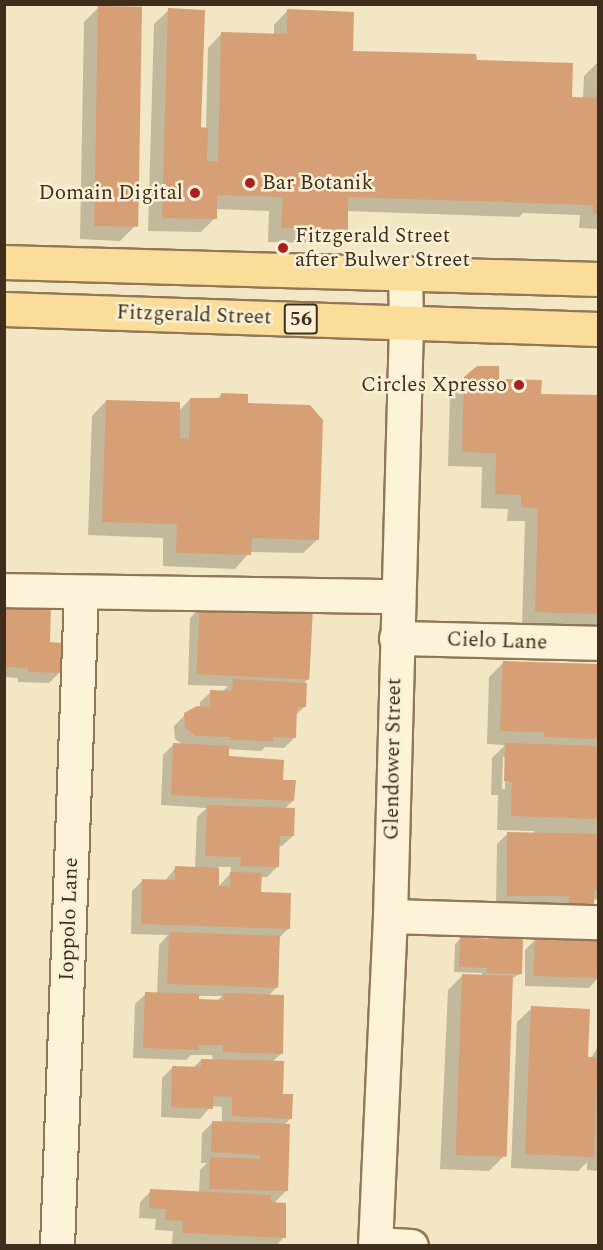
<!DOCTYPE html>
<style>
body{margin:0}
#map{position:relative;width:603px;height:1250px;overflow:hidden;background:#f3e6c4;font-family:Spectral,serif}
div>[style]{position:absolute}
.shadow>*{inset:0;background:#0003}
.building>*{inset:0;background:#d69f76;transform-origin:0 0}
.roads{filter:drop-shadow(2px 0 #917758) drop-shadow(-2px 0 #917758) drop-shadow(0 2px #917758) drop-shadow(0 -2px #917758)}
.minor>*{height:33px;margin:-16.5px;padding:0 16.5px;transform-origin:16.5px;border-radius:16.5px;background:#fdf3d9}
.major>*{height:33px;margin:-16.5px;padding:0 16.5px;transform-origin:16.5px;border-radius:16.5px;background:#fadd99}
.dots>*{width:16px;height:16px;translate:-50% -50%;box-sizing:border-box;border:3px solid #faf0d5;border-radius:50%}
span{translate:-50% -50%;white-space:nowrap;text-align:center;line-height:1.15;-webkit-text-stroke:5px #faf0d5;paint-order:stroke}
.shield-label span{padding:2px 4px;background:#faf0d5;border:2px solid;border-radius:4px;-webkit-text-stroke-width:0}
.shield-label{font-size:20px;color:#3f2e1d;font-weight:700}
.poi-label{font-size:21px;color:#3f2e1d}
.left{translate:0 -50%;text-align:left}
.right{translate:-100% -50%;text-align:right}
.street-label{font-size:21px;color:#3f2e1d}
.frame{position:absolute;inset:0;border:6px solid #3f2e1d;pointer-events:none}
</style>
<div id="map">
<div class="shadow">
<div style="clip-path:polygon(99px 7px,134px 227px,120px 241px,80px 239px,84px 22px)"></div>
<div style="clip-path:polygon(169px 10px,200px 129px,206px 129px,208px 48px,222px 33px,274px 35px,274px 25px,288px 10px,351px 52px,475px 61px,571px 99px,583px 99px,584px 76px,598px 62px,598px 229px,579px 228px,580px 215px,523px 213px,519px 217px,347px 211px,346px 229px,332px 243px,268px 242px,269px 211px,215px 209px,215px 218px,201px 232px,148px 231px,154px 24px)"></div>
<div style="clip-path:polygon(465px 378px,498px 380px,540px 395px,598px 397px,598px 628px,522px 626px,525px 521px,507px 521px,508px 509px,481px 508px,482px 467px,448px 466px,450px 393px)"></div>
<div style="clip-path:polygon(221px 395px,246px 405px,318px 539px,303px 553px,250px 552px,235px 569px,163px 566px,163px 538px,88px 535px,92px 416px,106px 401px,179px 411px,190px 399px,216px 400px)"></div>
<div style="clip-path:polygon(evenodd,201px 607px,309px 678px,303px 684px,305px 706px,295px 716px,295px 737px,284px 748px,265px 747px,261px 751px,227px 749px,227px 758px,282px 781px,293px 801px,284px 809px,293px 836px,282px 846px,278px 846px,278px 866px,267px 877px,260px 877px,259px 894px,289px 928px,279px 938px,277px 987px,268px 996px,281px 1054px,272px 1062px,291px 1118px,284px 1125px,286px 1191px,273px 1204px,284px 1237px,276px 1246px,172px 1244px,173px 1231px,155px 1230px,156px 1219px,139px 1218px,140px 1202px,151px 1191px,199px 1193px,200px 1170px,207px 1163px,201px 1163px,202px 1133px,213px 1122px,222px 1123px,222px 1107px,211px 1106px,200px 1119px,161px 1117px,162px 1078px,173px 1067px,193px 1068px,201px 1060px,213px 1060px,212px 1055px,191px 1055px,186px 1060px,133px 1058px,135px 1004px,146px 994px,157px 994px,159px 945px,168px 935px,131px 934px,132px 891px,143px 880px,165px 881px,176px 867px,195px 868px,197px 817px,207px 808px,161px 805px,163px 755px,174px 744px,183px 745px,175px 739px,174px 726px,185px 715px,200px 708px,200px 702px,211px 692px,222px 692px,228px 686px,188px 685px,190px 618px,201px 607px,218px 867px,231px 867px,230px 874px,218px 887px,218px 867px,201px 607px,198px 996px,222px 996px,217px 1001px,198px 1001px,198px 996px)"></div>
<div style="clip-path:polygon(4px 612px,48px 643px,60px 672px,49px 683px,18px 682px,18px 678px,4px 677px)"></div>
<div style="clip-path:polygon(evenodd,503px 663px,598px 666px,598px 899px,593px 900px,592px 906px,496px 906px,497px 844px,508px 833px,534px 834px,534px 831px,497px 830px,498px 795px,491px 795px,492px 758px,505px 745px,487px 744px,489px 677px,503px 663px,503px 757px,506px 757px,505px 789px,502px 789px,503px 757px)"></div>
<div style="clip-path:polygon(521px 938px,520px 974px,511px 979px,504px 1156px,489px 1171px,440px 1169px,448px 990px,463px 975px,482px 976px,482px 973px,454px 972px,455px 944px,460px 939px)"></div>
<div style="clip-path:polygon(536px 939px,598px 941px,598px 978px,589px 988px,525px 986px,525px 950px)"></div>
<div style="clip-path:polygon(532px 1008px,587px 1058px,591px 1058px,598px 1047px,598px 1171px,587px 1170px,587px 1162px,578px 1171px,511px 1168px,517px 1022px)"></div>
</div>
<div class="building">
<div style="left:98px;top:6px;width:44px;height:220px;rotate:1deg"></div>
<div style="clip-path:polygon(168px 8px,205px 10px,201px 127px,208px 128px,207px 161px,218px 162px,221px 32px,287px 34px,287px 9px,354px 12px,353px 51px,476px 54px,477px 60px,573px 63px,572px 97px,596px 98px,598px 80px,598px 214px,593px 214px,593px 205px,348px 197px,348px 230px,281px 228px,283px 197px,217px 195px,217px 219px,162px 218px)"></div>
<div style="clip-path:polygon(477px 366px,499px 366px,499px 379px,542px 380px,541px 394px,598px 395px,598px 614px,535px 612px,538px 508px,521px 507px,521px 495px,495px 494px,496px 453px,462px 452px,464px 377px)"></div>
<div style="clip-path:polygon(221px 393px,248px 394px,248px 403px,310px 405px,323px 420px,319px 540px,252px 538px,251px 555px,176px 553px,177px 524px,102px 522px,106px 400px,180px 402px,180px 438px,189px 439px,190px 398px,221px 398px)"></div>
<div style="clip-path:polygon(9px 605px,51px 606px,50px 642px,62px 643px,61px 673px,28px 672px,28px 668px,4px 667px,4px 610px)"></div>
<div style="left:200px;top:605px;width:113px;height:69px;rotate:3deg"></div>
<div style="clip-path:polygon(503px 661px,598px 664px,598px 739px,544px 737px,544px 732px,500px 731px)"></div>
<div style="clip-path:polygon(233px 679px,307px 683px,306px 707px,297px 707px,296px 738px,273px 737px,273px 741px,230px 740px,231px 737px,196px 736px,185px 728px,184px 713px,197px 706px,210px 707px,210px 690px,232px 691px)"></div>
<div style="clip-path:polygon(173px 743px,229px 746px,229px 756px,284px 760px,283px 780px,296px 780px,294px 801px,171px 795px)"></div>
<div style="clip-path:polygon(505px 743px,598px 746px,598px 819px,511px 816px,512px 782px,504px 781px)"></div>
<div style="clip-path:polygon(207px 805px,295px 808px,294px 836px,280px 836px,279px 867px,240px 866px,241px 857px,205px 856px)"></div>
<div style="clip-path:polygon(507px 832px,598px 834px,598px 890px,594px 890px,594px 907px,568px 907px,569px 896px,507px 896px)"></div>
<div style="clip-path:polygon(175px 866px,219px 868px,219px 886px,230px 886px,230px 872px,262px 873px,261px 892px,291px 893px,290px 929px,141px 924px,142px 879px,175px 880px)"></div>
<div style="left:169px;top:932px;width:111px;height:52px;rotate:2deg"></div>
<div style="clip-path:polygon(488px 935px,523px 937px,522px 974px,487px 973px,487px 968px,459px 967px,460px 937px,488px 939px)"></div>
<div style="left:535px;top:937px;width:63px;height:39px;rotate:2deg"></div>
<div style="left:462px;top:974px;width:51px;height:181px;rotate:2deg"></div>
<div style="clip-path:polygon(145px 992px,199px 994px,199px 999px,224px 1000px,223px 993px,284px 995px,283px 1054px,223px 1052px,223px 1045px,198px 1045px,199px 1050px,143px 1048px)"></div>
<div style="clip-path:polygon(531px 1006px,590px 1009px,588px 1057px,598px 1057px,594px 1157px,525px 1154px)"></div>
<div style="clip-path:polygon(201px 1059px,284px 1061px,283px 1094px,293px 1094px,292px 1119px,232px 1116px,232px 1097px,213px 1096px,213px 1109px,171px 1107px,172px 1066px,201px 1067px)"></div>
<div style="clip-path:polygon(212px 1121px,290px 1124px,288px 1191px,209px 1189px,210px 1157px,260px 1159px,260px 1155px,211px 1152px)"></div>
<div style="clip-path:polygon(150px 1189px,271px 1195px,271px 1202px,286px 1203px,286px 1238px,182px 1233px,183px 1221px,165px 1220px,166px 1209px,149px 1208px)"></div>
</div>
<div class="roads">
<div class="minor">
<div style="left:4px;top:590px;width:394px;rotate:0.9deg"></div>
<div style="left:396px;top:638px;width:202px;rotate:1.4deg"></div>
<div style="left:390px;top:916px;width:208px;rotate:1.7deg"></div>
<div style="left:375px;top:1244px;width:36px;rotate:3deg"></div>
<div style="left:57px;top:1246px;width:653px;rotate:-87.9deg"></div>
<div style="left:375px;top:1246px;width:330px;rotate:-87.4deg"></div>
<div style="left:390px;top:916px;width:593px;rotate:-88.45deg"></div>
<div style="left:406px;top:323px;width:50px;rotate:-91.1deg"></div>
</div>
<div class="major">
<div style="left:4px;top:262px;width:594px;rotate:1.64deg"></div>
<div style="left:4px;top:309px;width:594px;rotate:1.93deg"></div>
</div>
</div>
<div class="dots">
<div style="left:250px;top:183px;background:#a82120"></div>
<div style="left:195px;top:193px;background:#a82120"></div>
<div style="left:283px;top:248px;background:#a82120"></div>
<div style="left:519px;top:385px;background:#a82120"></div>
</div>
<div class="shield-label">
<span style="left:301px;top:319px">56</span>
</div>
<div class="poi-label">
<span class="left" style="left:262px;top:183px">Bar Botanik</span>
<span class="right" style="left:183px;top:193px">Domain Digital</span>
<span class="left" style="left:295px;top:248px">Fitzgerald Street<br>after Bulwer Street</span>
<span class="right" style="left:507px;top:385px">Circles Xpresso</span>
</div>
<div class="street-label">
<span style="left:194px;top:315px;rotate:2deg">Fitzgerald Street</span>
<span style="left:497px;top:641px;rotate:2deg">Cielo Lane</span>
<span style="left:393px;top:759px;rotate:-89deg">Glendower Street</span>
<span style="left:69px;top:919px;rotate:-88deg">Ioppolo Lane</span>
</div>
<div class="frame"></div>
</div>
